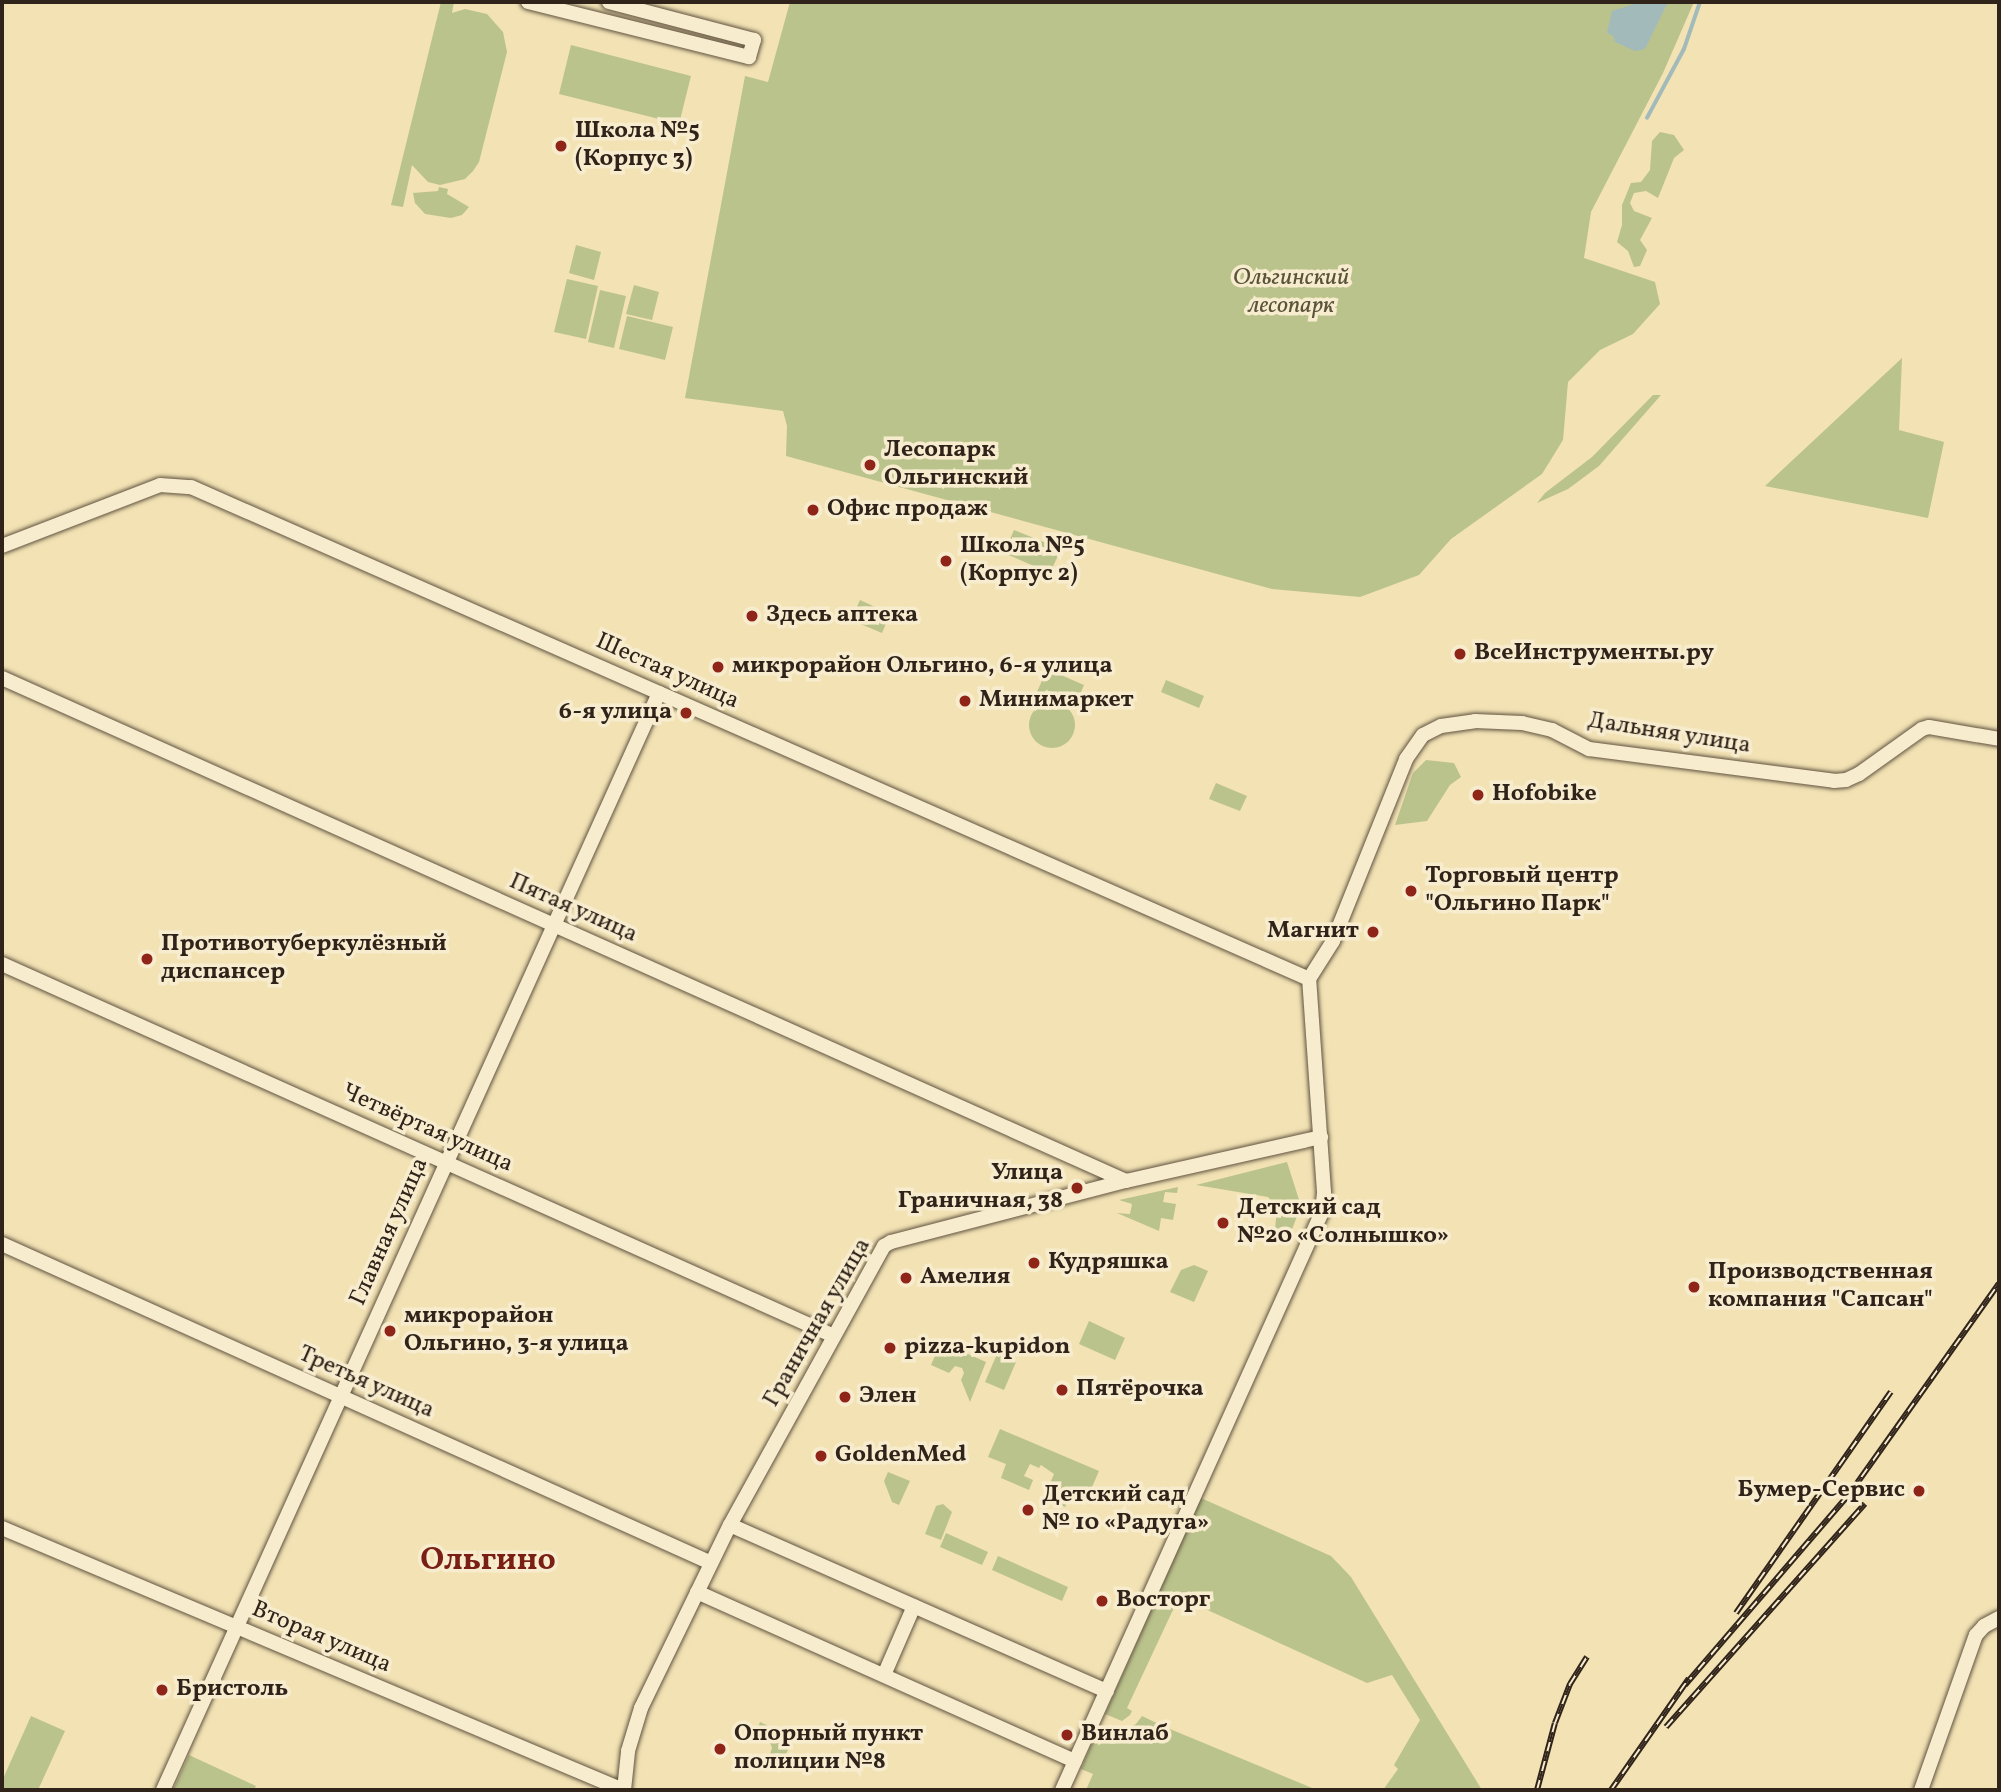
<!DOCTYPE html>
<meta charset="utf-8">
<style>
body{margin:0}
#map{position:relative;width:2001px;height:1792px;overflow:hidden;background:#f2e2b4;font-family:Vollkorn,serif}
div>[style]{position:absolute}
.green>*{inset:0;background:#bbc38c}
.round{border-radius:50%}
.water>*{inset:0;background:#a2bab9}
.stream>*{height:3.5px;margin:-1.75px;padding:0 1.75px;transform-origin:1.75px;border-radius:1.75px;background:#a2bab9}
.roads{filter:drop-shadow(0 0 2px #605340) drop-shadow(0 0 2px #605340)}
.minor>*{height:14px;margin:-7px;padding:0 7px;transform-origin:7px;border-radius:7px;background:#f7ecce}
.rail>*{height:6px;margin-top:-3px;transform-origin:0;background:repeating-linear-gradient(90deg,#f7ecce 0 10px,#2f231a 0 20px);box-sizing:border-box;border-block:2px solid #2f231a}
.dots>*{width:19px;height:19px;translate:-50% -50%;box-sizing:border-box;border:4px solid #f7ecce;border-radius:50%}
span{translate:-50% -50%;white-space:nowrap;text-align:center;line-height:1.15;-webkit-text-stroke:7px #f7ecce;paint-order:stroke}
.poi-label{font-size:24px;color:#2f231a;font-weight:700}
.left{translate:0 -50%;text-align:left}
.right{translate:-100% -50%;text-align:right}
.park-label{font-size:24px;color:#59533c;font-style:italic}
.street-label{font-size:24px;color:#2f231a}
.district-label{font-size:32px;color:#7a1f14;font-weight:700}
.frame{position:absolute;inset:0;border:4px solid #2f231a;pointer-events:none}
</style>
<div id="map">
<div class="green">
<i style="clip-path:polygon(441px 2px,454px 2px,452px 13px,465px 9px,487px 14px,503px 32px,507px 52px,479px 162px,473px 171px,465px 179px,440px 185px,428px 182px,412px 165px,403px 207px,391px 205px)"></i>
<i style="clip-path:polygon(790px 2px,1694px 2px,1663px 73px,1591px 212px,1584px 258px,1655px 282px,1660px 304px,1633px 334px,1600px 350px,1568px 382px,1563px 440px,1542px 474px,1451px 539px,1419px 575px,1360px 597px,1272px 589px,786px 456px,787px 426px,783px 411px,685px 398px,745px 76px,768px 82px)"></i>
<i style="clip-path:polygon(571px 45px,691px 76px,679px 124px,559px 94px)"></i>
<i style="clip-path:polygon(1660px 132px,1674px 135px,1684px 150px,1674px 158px,1658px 198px,1646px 191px,1634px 193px,1630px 203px,1634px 211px,1652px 218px,1640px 240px,1647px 250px,1640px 266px,1634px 267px,1628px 251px,1617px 242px,1622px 225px,1622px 205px,1631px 183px,1641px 182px,1650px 170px,1652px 141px)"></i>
<i style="clip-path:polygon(439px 187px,448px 189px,447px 194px,469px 207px,462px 215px,451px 218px,425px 214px,415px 203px,413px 193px,438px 191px)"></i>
<i style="clip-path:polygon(576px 245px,601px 252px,594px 280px,569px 273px)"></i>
<i style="clip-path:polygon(567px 279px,598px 286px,586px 339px,554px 332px)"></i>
<i style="clip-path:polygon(634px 285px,659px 292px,652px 320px,626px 314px)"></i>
<i style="clip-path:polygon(600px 290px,626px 296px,614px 348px,588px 342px)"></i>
<i style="clip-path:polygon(627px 316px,673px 327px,665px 360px,619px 349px)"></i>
<i style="clip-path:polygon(1902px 358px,1899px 430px,1944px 442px,1928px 518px,1765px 486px)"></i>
<i style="clip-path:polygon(1653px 395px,1661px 395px,1599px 466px,1568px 489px,1537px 503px,1545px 493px,1592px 457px)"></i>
<i style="clip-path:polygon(1014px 530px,1061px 549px,1050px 573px,1004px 553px)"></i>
<i style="clip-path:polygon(860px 600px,890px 614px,882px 633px,851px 620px)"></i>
<i style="clip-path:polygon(1047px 669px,1084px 685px,1074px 708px,1037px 692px)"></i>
<i style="clip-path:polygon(1166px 680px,1204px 696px,1199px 708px,1161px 692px)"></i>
<i class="round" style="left:1029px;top:702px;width:46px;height:46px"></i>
<i style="clip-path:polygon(1426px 760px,1454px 763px,1461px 777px,1450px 785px,1427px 821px,1395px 825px,1413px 773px)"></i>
<i style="clip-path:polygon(1216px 783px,1247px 796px,1240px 811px,1209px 799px)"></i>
<i style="clip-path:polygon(1287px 1162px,1301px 1206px,1291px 1232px,1275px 1230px,1277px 1208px,1268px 1197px,1196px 1185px)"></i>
<i style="clip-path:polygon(1178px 1187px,1177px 1193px,1165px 1192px,1163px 1202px,1176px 1204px,1173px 1220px,1161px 1218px,1159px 1231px,1117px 1213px,1130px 1214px,1132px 1204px,1119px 1200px)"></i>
<i style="clip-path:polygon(1194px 1265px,1208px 1271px,1194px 1302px,1170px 1292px,1181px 1270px)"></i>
<i style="clip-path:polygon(1089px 1321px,1125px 1338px,1115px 1360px,1079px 1344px)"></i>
<i style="clip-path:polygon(941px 1342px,986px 1362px,970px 1402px,961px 1380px,964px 1373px,962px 1368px,955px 1366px,949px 1373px,931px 1365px)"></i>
<i style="clip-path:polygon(997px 1354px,1016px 1362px,1004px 1390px,985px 1382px)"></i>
<i style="clip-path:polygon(1000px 1429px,1099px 1471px,1085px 1503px,1081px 1502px,1083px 1497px,1072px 1492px,1065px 1507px,1044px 1497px,1054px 1474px,1041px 1465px,1039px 1468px,1030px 1464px,1024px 1476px,1033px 1480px,1029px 1490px,1001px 1478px,1006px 1464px,988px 1457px)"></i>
<i style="clip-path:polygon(888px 1472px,910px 1481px,899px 1505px,892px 1502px,884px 1481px)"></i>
<i style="clip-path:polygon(1201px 1498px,1331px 1556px,1351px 1577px,1482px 1790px,1383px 1790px,1398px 1769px,1394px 1765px,1420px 1720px,1392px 1675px,1367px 1683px,1179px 1597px,1127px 1708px,1132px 1711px,1130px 1715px,1122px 1721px,1105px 1714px)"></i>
<i style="clip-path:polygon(943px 1504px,952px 1512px,941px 1540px,925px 1534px,936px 1506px)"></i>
<i style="clip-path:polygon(946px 1533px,988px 1552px,982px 1565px,940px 1547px)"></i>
<i style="clip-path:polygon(998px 1556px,1068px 1587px,1062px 1601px,992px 1570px)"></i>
<i style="clip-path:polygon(31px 1716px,65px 1731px,38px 1790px,4px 1790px,2px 1781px)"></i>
<i style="clip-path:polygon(1142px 1716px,1165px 1727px,1317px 1790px,1086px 1790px,1093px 1774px,1081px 1769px,1098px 1728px,1104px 1726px,1124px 1730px,1136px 1724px)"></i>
<i style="clip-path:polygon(760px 1722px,794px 1737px,779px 1769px,767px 1763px,772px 1748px,769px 1739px,758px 1728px)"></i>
<i style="clip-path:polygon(189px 1755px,256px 1786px,254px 1790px,173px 1790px)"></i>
</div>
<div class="water">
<i style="clip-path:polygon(1640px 2px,1668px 2px,1645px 49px,1635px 51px,1615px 42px,1613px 36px,1607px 33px,1612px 11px)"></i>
</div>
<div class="stream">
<i style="left:1647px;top:118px;width:78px;rotate:-61.8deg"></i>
<i style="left:1684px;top:49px;width:50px;rotate:-71.2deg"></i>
</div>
<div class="roads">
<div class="minor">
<i style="left:528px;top:2px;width:228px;rotate:14deg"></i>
<i style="left:749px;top:57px;width:18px;rotate:-74deg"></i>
<i style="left:754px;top:40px;width:150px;rotate:-165.3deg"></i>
<i style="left:2px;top:546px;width:169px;rotate:-21.1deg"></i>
<i style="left:160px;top:485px;width:31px;rotate:4deg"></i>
<i style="left:191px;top:487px;width:1221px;rotate:23.75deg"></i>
<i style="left:2px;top:678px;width:1231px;rotate:24.11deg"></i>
<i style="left:2px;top:964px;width:911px;rotate:24.09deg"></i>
<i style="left:1309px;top:979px;width:45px;rotate:-57.7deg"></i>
<i style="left:1333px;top:941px;width:196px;rotate:-68.1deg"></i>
<i style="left:1406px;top:759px;width:29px;rotate:-55deg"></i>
<i style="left:1423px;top:735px;width:20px;rotate:-27deg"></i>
<i style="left:1441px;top:726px;width:34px;rotate:-8deg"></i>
<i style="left:1475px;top:721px;width:47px;rotate:2.4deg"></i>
<i style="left:1522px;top:723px;width:31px;rotate:13deg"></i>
<i style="left:1552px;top:730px;width:42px;rotate:27.2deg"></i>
<i style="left:1589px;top:749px;width:247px;rotate:7.4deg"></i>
<i style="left:1834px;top:781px;width:12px;rotate:-5deg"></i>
<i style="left:1846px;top:780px;width:14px;rotate:-25deg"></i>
<i style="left:1859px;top:774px;width:77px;rotate:-35.5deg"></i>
<i style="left:1922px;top:729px;width:7px;rotate:-16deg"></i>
<i style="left:1929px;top:727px;width:71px;rotate:9.7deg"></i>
<i style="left:2px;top:1244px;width:777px;rotate:24.22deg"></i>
<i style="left:730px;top:1525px;width:412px;rotate:23.8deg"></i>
<i style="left:2px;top:1528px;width:674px;rotate:22.87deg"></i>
<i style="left:697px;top:1592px;width:414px;rotate:24.1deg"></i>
<i style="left:884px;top:1675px;width:75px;rotate:-66.5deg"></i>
<i style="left:163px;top:1790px;width:1204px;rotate:-65.67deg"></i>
<i style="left:624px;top:1790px;width:39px;rotate:-84deg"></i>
<i style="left:628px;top:1751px;width:45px;rotate:-73.2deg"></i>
<i style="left:641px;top:1708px;width:203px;rotate:-64.1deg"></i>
<i style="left:730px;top:1525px;width:319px;rotate:-61.1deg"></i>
<i style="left:884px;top:1246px;width:8px;rotate:-30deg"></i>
<i style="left:891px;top:1242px;width:243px;rotate:-14.6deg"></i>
<i style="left:1126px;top:1181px;width:200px;rotate:-12.7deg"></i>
<i style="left:1062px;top:1790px;width:634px;rotate:-65.78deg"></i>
<i style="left:1322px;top:1212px;width:20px;rotate:-84deg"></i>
<i style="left:1324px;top:1192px;width:214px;rotate:-94deg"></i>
<i style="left:1921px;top:1790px;width:164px;rotate:-70.5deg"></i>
<i style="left:1976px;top:1635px;width:12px;rotate:-48deg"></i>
<i style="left:1984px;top:1626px;width:17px;rotate:-28deg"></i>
</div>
</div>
<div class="rail">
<i style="left:1736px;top:1613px;width:270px;rotate:-55deg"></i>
<i style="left:1685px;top:1685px;width:253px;rotate:-49.3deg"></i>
<i style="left:1850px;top:1493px;width:257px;rotate:-54.6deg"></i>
<i style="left:1666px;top:1727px;width:299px;rotate:-48.3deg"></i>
<i style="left:1537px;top:1790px;width:69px;rotate:-75deg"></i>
<i style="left:1555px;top:1723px;width:42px;rotate:-69deg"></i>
<i style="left:1570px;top:1684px;width:32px;rotate:-58deg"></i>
<i style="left:1611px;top:1790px;width:136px;rotate:-55.1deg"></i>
</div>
<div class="dots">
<i style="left:561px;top:146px;background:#8f2418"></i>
<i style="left:870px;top:465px;background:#8f2418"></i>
<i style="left:813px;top:510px;background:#8f2418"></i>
<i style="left:946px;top:561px;background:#8f2418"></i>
<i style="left:752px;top:616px;background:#8f2418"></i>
<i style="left:1460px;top:654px;background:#8f2418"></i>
<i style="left:718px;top:667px;background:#8f2418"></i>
<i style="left:965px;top:701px;background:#8f2418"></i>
<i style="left:686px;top:713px;background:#8f2418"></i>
<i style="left:1478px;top:795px;background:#8f2418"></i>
<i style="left:1411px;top:891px;background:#8f2418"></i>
<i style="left:1373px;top:932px;background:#8f2418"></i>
<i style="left:147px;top:959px;background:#8f2418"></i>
<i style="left:1077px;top:1188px;background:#8f2418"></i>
<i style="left:1223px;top:1223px;background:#8f2418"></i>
<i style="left:1034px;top:1263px;background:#8f2418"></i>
<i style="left:906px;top:1278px;background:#8f2418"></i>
<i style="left:1694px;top:1287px;background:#8f2418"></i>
<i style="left:390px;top:1331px;background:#8f2418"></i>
<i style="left:890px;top:1348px;background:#8f2418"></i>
<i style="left:1062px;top:1390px;background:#8f2418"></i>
<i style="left:845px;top:1397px;background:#8f2418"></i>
<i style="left:821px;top:1456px;background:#8f2418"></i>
<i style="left:1919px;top:1491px;background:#8f2418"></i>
<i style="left:1028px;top:1510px;background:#8f2418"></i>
<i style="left:1102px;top:1601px;background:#8f2418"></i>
<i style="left:162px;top:1690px;background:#8f2418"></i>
<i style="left:1067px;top:1735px;background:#8f2418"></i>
<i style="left:720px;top:1749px;background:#8f2418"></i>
</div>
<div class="poi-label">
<span class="left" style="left:575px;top:146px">Школа №5<br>(Корпус 3)</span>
<span class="left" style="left:884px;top:465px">Лесопарк<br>Ольгинский</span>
<span class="left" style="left:827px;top:510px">Офис продаж</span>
<span class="left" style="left:960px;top:561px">Школа №5<br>(Корпус 2)</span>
<span class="left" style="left:766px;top:616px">Здесь аптека</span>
<span class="left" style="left:1474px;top:654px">ВсеИнструменты.ру</span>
<span class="left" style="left:732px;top:667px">микрорайон Ольгино, 6-я улица</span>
<span class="left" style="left:979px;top:701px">Минимаркет</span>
<span class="right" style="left:672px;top:713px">6-я улица</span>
<span class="left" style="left:1492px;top:795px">Hofobike</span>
<span class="left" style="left:1425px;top:891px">Торговый центр<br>"Ольгино Парк"</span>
<span class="right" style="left:1359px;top:932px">Магнит</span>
<span class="left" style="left:161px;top:959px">Противотуберкулёзный<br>диспансер</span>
<span class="right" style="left:1063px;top:1188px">Улица<br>Граничная, 38</span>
<span class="left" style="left:1237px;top:1223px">Детский сад<br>№20 «Солнышко»</span>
<span class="left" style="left:1048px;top:1263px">Кудряшка</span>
<span class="left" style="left:1708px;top:1287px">Производственная<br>компания "Сапсан"</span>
<span class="left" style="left:920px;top:1278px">Амелия</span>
<span class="left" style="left:404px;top:1331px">микрорайон<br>Ольгино, 3-я улица</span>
<span class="left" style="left:904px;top:1348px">pizza-kupidon</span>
<span class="left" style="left:1076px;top:1390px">Пятёрочка</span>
<span class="left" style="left:859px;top:1397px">Элен</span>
<span class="left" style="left:835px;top:1456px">GoldenMed</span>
<span class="right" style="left:1905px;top:1491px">Бумер-Сервис</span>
<span class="left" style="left:1042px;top:1510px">Детский сад<br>№ 10 «Радуга»</span>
<span class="left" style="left:1116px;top:1601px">Восторг</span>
<span class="left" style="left:176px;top:1690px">Бристоль</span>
<span class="left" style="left:734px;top:1749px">Опорный пункт<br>полиции №8</span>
<span class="left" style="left:1081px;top:1735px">Винлаб</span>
</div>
<div class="park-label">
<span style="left:1291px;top:293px">Ольгинский<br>лесопарк</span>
</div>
<div class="street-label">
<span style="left:667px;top:672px;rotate:24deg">Шестая улица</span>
<span style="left:1669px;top:734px;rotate:9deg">Дальняя улица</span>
<span style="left:573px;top:909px;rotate:24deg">Пятая улица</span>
<span style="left:427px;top:1129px;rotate:24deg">Четвёртая улица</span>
<span style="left:390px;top:1232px;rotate:-66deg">Главная улица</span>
<span style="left:818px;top:1323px;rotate:-60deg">Граничная улица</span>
<span style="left:366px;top:1383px;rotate:24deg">Третья улица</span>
<span style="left:321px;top:1638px;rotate:23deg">Вторая улица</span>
</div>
<div class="district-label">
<span style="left:488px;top:1561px">Ольгино</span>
</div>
<div class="frame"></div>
</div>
